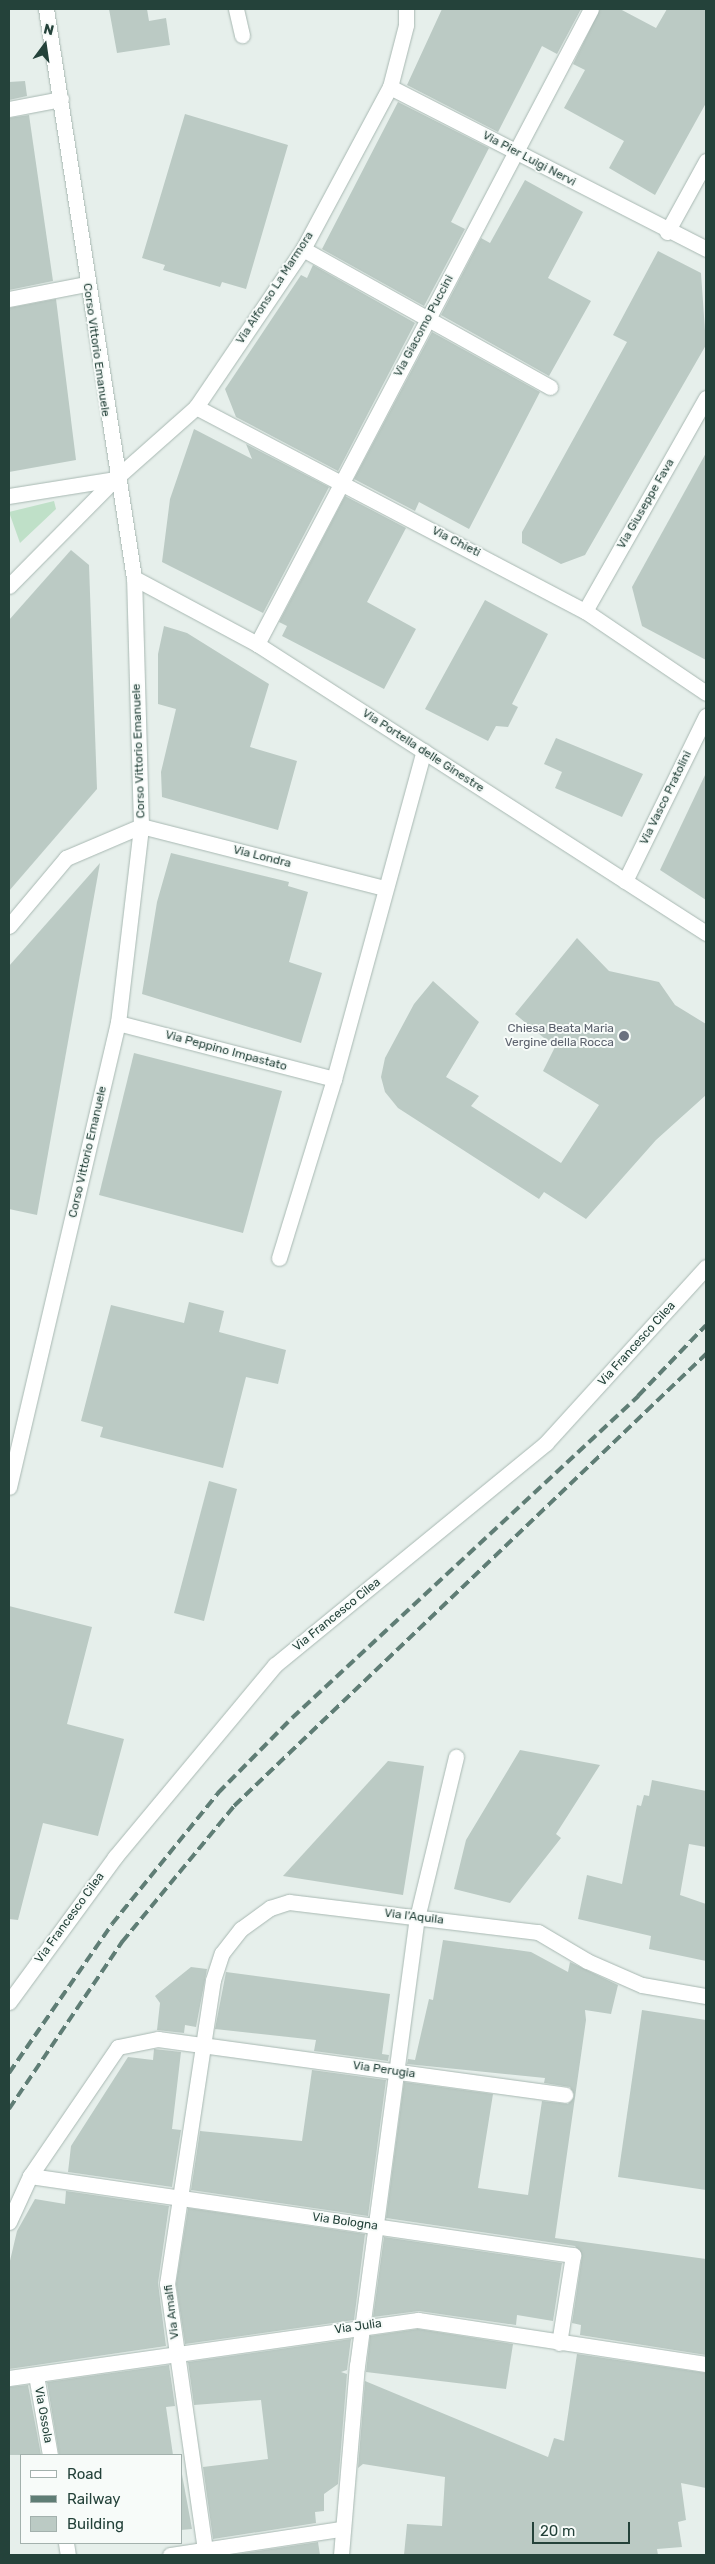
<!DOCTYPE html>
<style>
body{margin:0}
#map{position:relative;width:715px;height:2564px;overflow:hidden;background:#e6efeb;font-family:Rubik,sans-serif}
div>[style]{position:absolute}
.green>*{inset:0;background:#bfe0c8}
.building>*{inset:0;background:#bbcac4}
.roads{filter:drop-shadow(0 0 1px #a8b8b2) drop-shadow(0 0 1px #a8b8b2)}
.minor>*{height:15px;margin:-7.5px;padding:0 7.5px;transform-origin:7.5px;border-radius:7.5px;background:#fff}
.secondary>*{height:15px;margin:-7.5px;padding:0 7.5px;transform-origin:7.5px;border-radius:7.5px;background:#fff}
.rail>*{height:4px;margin-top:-2px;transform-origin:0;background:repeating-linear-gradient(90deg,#5f7d75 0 10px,transparent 0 15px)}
.dots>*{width:14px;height:14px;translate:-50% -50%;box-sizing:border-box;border:2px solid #f7fbf9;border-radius:50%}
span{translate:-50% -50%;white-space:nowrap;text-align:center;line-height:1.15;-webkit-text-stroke:4px #f7fbf9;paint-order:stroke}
.street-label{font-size:12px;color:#24423a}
.worship-label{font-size:12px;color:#5b616d}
.right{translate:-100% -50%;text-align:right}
.frame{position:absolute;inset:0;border:10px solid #24423a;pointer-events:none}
.legend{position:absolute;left:20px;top:2454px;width:162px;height:90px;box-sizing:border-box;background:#f7fbf9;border:1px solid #a3b1ad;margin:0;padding:6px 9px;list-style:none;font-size:15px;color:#24423a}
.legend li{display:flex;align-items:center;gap:10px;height:25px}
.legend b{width:25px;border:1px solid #a3b1ad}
.north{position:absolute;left:20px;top:20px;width:50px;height:50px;-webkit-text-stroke:4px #f7fbf9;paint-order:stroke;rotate:14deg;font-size:14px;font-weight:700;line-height:20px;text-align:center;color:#24423a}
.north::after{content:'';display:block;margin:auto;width:18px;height:22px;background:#24423a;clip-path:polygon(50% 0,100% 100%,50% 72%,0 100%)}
.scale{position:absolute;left:532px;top:2522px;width:98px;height:22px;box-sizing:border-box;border:2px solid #24423a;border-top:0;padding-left:6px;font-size:15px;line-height:18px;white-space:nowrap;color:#24423a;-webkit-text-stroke:4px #f7fbf9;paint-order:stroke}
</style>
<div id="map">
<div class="green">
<i style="clip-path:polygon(54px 501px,56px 509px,20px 543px,9px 512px)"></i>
</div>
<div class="building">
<i style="clip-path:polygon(109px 9px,147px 9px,149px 21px,166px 18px,170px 45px,117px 53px)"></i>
<i style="clip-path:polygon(442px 9px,581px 9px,557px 54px,542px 46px,498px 132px,407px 85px)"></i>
<i style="clip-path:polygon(600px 9px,620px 9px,656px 28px,667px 9px,706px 9px,706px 103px,655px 195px,609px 168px,624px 141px,564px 108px,585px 70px,573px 64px)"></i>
<i style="clip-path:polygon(25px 81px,27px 96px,9px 100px,9px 82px)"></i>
<i style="clip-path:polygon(398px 102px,489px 148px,451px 222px,465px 229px,424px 306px,322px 249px)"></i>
<i style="clip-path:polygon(185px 114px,288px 145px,246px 289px,222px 282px,220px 287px,163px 270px,165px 265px,142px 258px)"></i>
<i style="clip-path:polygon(29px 115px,53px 281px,9px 290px,9px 118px)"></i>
<i style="clip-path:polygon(525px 180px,583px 212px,548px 278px,591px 301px,549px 376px,441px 315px,481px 238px,490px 243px)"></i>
<i style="clip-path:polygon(658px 251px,701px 273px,706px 345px,585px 555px,561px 564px,522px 543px,522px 532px,627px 342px,613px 335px)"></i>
<i style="clip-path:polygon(313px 265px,415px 323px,338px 471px,236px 417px,225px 389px,301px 275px,307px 278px)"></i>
<i style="clip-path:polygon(56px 299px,76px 460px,9px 472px,9px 308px)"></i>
<i style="clip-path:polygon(432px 332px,540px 392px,469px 529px,419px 502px,415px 511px,354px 479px)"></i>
<i style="clip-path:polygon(194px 429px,252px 459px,246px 444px,329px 487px,263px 613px,162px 562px,170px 499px)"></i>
<i style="clip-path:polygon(706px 453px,706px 660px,642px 626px,632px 587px)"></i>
<i style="clip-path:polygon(345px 496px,406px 528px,367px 602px,416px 629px,384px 689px,282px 636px,287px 626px,279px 622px)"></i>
<i style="clip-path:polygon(71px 550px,89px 565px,97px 789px,9px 891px,9px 620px)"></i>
<i style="clip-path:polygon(485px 600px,548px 634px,512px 704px,518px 707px,508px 727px,496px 726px,488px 741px,425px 709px)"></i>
<i style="clip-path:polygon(164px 626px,187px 633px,269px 684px,250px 747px,297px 761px,278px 830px,162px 797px,161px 772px,176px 709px,158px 704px,158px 654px)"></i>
<i style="clip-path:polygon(556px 738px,643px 774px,622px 817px,555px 788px,562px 772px,544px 764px)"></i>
<i style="clip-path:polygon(706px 773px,706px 900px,660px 870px)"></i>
<i style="clip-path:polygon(171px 853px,289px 882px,288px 886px,308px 892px,289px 962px,322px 973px,301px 1043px,142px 994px,157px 902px)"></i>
<i style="clip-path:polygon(100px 863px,37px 1215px,9px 1209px,9px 966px)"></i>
<i style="clip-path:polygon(577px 938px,609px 971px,659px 982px,675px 1005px,706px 1024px,706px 1095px,656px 1140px,586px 1219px,544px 1192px,539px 1199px,398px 1108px,385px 1092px,381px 1077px,385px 1058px,414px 1004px,433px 981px,479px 1022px,446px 1077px,479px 1096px,471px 1106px,561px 1163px,599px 1105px,543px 1071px,555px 1047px,515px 1014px)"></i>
<i style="clip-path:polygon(134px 1053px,282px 1091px,243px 1233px,99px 1195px)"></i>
<i style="clip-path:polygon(189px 1302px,224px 1311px,219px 1332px,286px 1350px,278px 1384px,246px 1377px,223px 1468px,100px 1437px,103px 1427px,81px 1421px,111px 1305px,184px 1323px)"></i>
<i style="clip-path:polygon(209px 1481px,237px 1489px,204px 1621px,174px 1613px)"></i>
<i style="clip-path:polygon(9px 1606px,92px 1627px,67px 1724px,124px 1739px,98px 1836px,43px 1823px,18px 1920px,9px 1919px)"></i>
<i style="clip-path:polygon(520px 1750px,600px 1765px,556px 1834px,561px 1838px,510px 1903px,454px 1889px,466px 1840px)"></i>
<i style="clip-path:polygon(388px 1761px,424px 1766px,403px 1895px,283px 1876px)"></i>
<i style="clip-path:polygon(652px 1780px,706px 1791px,706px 1847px,689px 1844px,680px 1895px,706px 1904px,706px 1961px,649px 1949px,651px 1936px,578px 1919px,587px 1875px,622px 1884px,637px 1805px,641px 1806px,644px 1795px,649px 1796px)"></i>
<i style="clip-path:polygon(443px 1940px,531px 1952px,568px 1972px,570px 1962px,618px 1985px,611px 2014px,585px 2010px,586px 2020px,555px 2238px,706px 2259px,706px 2355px,580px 2335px,581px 2325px,572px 2323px,582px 2256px,575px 2246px,386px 2218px,404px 2082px,493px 2094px,478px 2188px,528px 2195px,542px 2101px,568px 2104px,574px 2097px,570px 2087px,544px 2083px,545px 2078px,407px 2064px,408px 2059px,415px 2060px,429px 1999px,433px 2000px)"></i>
<i style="clip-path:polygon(191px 1967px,207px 1969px,196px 2027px,185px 2025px,184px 2033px,157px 2030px,160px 2003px,155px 1996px)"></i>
<i style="clip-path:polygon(226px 1972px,390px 1994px,382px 2054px,389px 2055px,388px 2061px,314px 2051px,316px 2040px,215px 2029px)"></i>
<i style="clip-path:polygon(642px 2010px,706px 2020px,706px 2190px,618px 2177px)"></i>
<i style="clip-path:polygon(154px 2049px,181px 2052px,172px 2129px,181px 2130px,172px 2187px,68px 2172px,71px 2146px,128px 2057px,153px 2060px)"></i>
<i style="clip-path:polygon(312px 2070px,386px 2080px,368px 2216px,191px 2190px,200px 2131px,302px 2141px)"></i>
<i style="clip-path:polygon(66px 2191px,169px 2206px,158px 2283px,166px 2346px,9px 2369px,9px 2265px,17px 2231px,35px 2199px,65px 2204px)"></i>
<i style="clip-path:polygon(188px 2208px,365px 2234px,354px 2320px,185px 2344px,176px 2284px)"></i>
<i style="clip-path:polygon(384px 2237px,562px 2263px,553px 2321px,517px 2315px,516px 2325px,419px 2311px,373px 2317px)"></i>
<i style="clip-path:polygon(418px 2329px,513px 2344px,506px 2389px,366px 2372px,370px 2336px)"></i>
<i style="clip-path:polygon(351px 2339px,347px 2370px,341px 2372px,347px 2374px,338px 2484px,324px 2494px,324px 2511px,315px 2512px,316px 2523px,213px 2539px,203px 2467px,268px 2459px,261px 2400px,194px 2405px,188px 2362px)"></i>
<i style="clip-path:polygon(577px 2354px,706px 2373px,706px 2488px,681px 2483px,686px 2520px,678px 2522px,682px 2547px,657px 2549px,658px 2555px,404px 2555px,407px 2524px,442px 2526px,445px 2477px,363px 2464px,358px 2468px,365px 2381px,548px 2457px,554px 2438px,564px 2441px)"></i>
<i style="clip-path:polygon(169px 2365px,175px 2406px,166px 2407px,173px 2455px,59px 2455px,47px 2382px)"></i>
<i style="clip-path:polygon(28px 2385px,41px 2455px,9px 2455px,9px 2387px)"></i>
<i style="clip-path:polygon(181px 2469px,192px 2529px,181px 2530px)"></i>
<i style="clip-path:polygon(318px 2542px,320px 2555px,230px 2555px)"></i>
</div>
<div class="roads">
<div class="minor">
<i style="left:236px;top:9px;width:27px;rotate:77deg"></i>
<i style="left:390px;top:87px;width:355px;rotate:27.1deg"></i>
<i style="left:9px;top:109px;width:53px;rotate:-10.9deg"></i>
<i style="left:667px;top:232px;width:81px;rotate:-61.2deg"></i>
<i style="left:303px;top:249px;width:283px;rotate:29.2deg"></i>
<i style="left:9px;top:299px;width:78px;rotate:-11deg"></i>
<i style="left:196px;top:407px;width:439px;rotate:27.7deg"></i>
<i style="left:585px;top:611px;width:146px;rotate:34.1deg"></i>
<i style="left:9px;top:496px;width:107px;rotate:-9.1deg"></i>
<i style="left:134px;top:578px;width:140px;rotate:28.2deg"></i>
<i style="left:257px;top:644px;width:534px;rotate:32.77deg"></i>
<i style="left:9px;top:586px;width:151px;rotate:-45.3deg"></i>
<i style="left:115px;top:479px;width:108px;rotate:-41.6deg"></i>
<i style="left:196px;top:407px;width:191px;rotate:-55.9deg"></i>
<i style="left:303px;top:249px;width:184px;rotate:-61.8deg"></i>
<i style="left:390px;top:87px;width:64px;rotate:-75.5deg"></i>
<i style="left:406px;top:25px;width:16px;rotate:-90deg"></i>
<i style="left:585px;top:611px;width:245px;rotate:-60.4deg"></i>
<i style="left:257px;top:644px;width:717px;rotate:-62.26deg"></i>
<i style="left:625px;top:881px;width:184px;rotate:-63.9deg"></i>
<i style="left:9px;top:926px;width:89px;rotate:-50deg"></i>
<i style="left:66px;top:858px;width:82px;rotate:-23.1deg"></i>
<i style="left:141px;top:826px;width:251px;rotate:14.3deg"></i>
<i style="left:118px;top:1023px;width:223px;rotate:14.5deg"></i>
<i style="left:279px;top:1258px;width:187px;rotate:-72.9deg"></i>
<i style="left:334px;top:1079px;width:340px;rotate:-74.7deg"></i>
<i style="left:9px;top:2002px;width:180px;rotate:-53.8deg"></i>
<i style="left:115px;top:1857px;width:250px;rotate:-50.2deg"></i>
<i style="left:275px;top:1665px;width:350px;rotate:-39.3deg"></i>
<i style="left:546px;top:1443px;width:238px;rotate:-47.7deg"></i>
<i style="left:30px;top:2176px;width:549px;rotate:8.28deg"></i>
<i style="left:573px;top:2255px;width:89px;rotate:99deg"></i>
<i style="left:9px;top:2222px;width:51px;rotate:-65.5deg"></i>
<i style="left:30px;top:2176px;width:156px;rotate:-55.7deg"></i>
<i style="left:118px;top:2047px;width:41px;rotate:-11.3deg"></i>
<i style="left:158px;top:2039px;width:411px;rotate:7.8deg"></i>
<i style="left:36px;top:2375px;width:81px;rotate:80.1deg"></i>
<i style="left:9px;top:2378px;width:413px;rotate:-8.1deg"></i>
<i style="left:418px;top:2320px;width:291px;rotate:8.7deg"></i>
<i style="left:66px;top:2543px;width:12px;rotate:81deg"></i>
<i style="left:205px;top:2550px;width:269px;rotate:-98.1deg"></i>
<i style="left:167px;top:2284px;width:307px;rotate:-81.4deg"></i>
<i style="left:213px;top:1980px;width:28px;rotate:-72deg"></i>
<i style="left:222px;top:1953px;width:31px;rotate:-52deg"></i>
<i style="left:241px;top:1929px;width:36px;rotate:-36deg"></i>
<i style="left:270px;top:1908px;width:20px;rotate:-18deg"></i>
<i style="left:289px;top:1902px;width:251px;rotate:6.9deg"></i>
<i style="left:538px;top:1932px;width:57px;rotate:30.6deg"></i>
<i style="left:587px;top:1961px;width:60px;rotate:23.6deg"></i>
<i style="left:642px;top:1985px;width:65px;rotate:9.8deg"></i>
<i style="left:170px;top:2555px;width:172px;rotate:-8.7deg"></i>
<i style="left:341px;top:2555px;width:190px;rotate:-85.2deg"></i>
<i style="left:357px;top:2366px;width:452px;rotate:-82.4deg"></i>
<i style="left:417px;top:1918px;width:166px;rotate:-76.4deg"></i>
</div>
<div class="secondary">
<i style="left:9px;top:1487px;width:477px;rotate:-76.8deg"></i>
<i style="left:118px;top:1023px;width:198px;rotate:-83.3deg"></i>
<i style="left:141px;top:826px;width:248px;rotate:-91.6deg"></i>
<i style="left:134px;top:578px;width:576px;rotate:-98.79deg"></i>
</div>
</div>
<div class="rail">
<i style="left:9px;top:2073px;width:181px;rotate:-55.3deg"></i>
<i style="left:112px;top:1924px;width:169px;rotate:-51deg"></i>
<i style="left:218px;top:1793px;width:105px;rotate:-45.4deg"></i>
<i style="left:292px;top:1718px;width:473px;rotate:-42.9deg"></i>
<i style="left:638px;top:1396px;width:98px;rotate:-46.2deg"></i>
<i style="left:9px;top:2109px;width:202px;rotate:-55.9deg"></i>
<i style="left:122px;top:1942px;width:176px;rotate:-50.5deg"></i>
<i style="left:234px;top:1806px;width:654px;rotate:-43.76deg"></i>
</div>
<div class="dots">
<i style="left:624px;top:1036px;background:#6b7280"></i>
</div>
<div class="street-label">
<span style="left:529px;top:159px;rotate:28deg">Via Pier Luigi Nervi</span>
<span style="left:275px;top:288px;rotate:-57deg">Via Alfonso La Marmora</span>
<span style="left:424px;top:326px;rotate:-62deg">Via Giacomo Puccini</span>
<span style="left:96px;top:350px;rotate:82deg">Corso Vittorio Emanuele</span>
<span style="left:646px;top:504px;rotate:-60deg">Via Giuseppe Fava</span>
<span style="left:456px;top:542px;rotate:27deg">Via Chieti</span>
<span style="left:139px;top:751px;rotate:-92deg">Corso Vittorio Emanuele</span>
<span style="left:423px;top:751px;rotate:33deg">Via Portella delle Ginestre</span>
<span style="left:666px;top:798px;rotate:-64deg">Via Vasco Pratolini</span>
<span style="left:262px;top:857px;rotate:14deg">Via Londra</span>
<span style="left:226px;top:1051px;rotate:15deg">Via Peppino Impastato</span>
<span style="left:88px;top:1152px;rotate:-77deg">Corso Vittorio Emanuele</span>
<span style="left:637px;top:1344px;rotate:-48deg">Via Francesco Cilea</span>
<span style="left:337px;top:1615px;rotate:-39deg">Via Francesco Cilea</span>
<span style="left:414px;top:1917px;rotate:7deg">Via l'Aquila</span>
<span style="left:70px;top:1918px;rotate:-54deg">Via Francesco Cilea</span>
<span style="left:384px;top:2070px;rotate:8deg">Via Perugia</span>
<span style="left:345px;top:2222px;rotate:8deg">Via Bologna</span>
<span style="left:172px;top:2312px;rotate:-97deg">Via Amalfi</span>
<span style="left:358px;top:2327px;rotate:-8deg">Via Julia</span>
<span style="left:43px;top:2415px;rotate:80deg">Via Ossola</span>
</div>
<div class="worship-label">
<span class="right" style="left:614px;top:1036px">Chiesa Beata Maria<br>Vergine della Rocca</span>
</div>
<div class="frame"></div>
<ul class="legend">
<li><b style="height:6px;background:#fff"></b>Road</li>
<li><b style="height:6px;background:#5f7d75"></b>Railway</li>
<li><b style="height:14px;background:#bbcac4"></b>Building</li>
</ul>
<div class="north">N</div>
<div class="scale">20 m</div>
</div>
